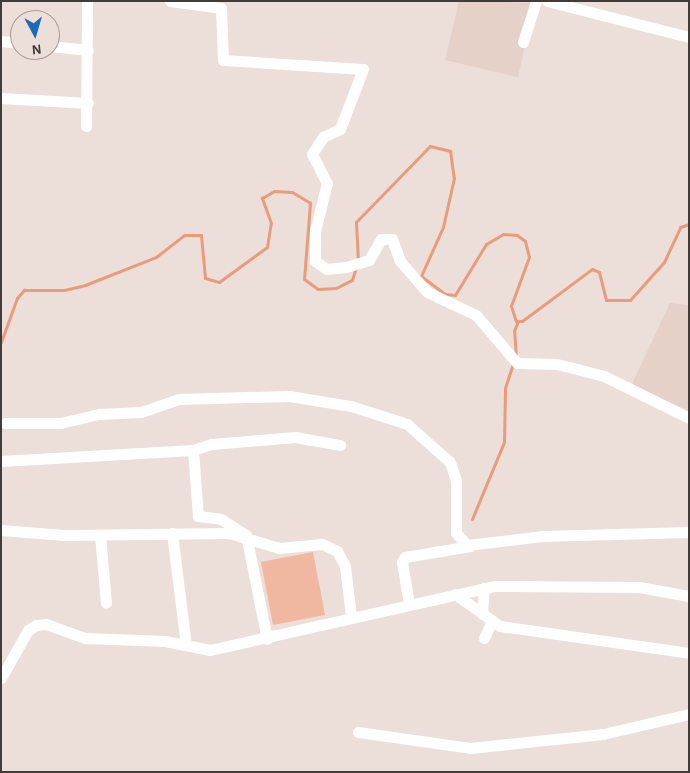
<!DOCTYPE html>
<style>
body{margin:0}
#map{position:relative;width:690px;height:773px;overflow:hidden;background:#ecded8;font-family:"Alegreya Sans",sans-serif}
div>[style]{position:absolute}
.built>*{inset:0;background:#e6d1c8}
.green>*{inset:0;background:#f0b8a1}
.stream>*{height:3px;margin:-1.5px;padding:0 1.5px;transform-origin:1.5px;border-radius:1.5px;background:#e99c7c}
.street>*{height:11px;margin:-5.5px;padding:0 5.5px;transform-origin:5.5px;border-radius:5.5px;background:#fff}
span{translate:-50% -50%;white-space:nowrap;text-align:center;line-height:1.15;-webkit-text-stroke:5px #ecded8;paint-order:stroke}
.frame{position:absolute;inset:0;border:2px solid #413b39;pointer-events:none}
.north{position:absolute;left:10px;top:10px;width:50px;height:50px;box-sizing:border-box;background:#ecded8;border:1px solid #a89d98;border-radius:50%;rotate:174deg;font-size:14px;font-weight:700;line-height:20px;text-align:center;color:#413b39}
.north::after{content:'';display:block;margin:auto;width:18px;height:22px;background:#1e69b8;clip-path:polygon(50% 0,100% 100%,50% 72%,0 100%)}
</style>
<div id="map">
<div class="built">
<i style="clip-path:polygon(459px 1px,534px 3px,518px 77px,445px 60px)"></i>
<i style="clip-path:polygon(670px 303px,689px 305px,689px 411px,631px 386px)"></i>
</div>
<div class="green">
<i style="clip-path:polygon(313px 552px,325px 615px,273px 625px,261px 562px)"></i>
</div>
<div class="stream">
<i style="left:358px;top:261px;width:39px;rotate:-93deg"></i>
<i style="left:356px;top:222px;width:106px;rotate:-45.8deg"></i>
<i style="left:430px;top:146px;width:21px;rotate:14deg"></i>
<i style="left:450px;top:151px;width:27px;rotate:82deg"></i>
<i style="left:454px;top:178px;width:50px;rotate:102.7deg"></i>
<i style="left:443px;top:227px;width:54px;rotate:114.2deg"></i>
<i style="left:421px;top:276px;width:30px;rotate:37deg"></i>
<i style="left:445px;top:294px;width:10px;rotate:6deg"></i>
<i style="left:455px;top:295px;width:60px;rotate:-58.7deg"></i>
<i style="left:486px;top:244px;width:20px;rotate:-30deg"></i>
<i style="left:503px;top:234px;width:14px;rotate:4deg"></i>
<i style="left:517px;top:235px;width:10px;rotate:37deg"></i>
<i style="left:525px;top:241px;width:16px;rotate:76deg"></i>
<i style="left:529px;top:257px;width:52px;rotate:110.2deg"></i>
<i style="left:511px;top:306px;width:16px;rotate:72deg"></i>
<i style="left:516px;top:321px;width:6px"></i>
<i style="left:522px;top:321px;width:87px;rotate:-36.6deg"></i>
<i style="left:592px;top:269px;width:8px;rotate:23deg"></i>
<i style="left:599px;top:272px;width:29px;rotate:76deg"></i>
<i style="left:606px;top:300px;width:24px"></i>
<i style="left:630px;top:300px;width:51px;rotate:-48.2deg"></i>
<i style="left:664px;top:262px;width:38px;rotate:-65deg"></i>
<i style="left:680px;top:227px;width:9px;rotate:-18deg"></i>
<i style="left:1px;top:342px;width:47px;rotate:-70deg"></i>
<i style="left:17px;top:298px;width:11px;rotate:-49deg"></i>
<i style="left:24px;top:290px;width:40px"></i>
<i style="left:64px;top:290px;width:22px;rotate:-13deg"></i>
<i style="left:85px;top:285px;width:76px;rotate:-21.5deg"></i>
<i style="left:156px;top:257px;width:36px;rotate:-38deg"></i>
<i style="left:184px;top:235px;width:17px"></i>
<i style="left:201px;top:235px;width:43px;rotate:84.7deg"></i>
<i style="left:205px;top:278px;width:15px;rotate:16deg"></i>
<i style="left:219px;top:282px;width:59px;rotate:-36.1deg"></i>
<i style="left:267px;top:247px;width:24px;rotate:-81deg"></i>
<i style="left:271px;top:223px;width:27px;rotate:-110deg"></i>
<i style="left:262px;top:198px;width:14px;rotate:-30deg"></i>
<i style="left:274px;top:191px;width:18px;rotate:3deg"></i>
<i style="left:292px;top:192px;width:21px;rotate:31deg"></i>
<i style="left:310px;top:203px;width:76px;rotate:94.5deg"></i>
<i style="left:304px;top:279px;width:17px;rotate:36deg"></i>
<i style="left:318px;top:289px;width:18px;rotate:-3deg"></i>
<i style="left:336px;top:288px;width:18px;rotate:-27deg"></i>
<i style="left:352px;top:280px;width:14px;rotate:-73deg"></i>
<i style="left:516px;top:357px;width:26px;rotate:-94deg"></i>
<i style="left:514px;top:331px;width:11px;rotate:-68deg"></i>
<i style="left:472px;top:519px;width:83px;rotate:-67.4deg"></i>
<i style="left:504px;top:442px;width:54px;rotate:-88.9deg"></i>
<i style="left:505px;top:388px;width:26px;rotate:-72deg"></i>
</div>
<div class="street">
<i style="left:170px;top:1px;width:51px;rotate:7.8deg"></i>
<i style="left:221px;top:8px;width:52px;rotate:87.8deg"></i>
<i style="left:223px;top:60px;width:140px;rotate:3.7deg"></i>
<i style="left:363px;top:69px;width:64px;rotate:111deg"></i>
<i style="left:340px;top:129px;width:19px;rotate:155deg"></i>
<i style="left:323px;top:137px;width:20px;rotate:123deg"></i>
<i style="left:312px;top:154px;width:33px;rotate:63deg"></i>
<i style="left:327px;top:183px;width:49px;rotate:104deg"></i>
<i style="left:315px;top:231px;width:30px;rotate:90deg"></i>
<i style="left:315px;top:261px;width:14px;rotate:34deg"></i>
<i style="left:327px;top:269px;width:19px;rotate:-6deg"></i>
<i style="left:346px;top:267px;width:24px;rotate:-17deg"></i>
<i style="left:369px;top:260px;width:24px;rotate:-60deg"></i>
<i style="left:381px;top:239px;width:11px"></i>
<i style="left:392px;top:239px;width:23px;rotate:70deg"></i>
<i style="left:400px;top:261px;width:41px;rotate:48.9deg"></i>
<i style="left:427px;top:292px;width:54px;rotate:25.1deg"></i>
<i style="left:476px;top:315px;width:63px;rotate:49.5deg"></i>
<i style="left:517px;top:363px;width:40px;rotate:1.4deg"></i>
<i style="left:557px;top:364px;width:49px;rotate:14.3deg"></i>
<i style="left:604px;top:376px;width:95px;rotate:26.3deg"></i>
<i style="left:547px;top:1px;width:146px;rotate:14.2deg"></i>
<i style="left:1px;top:41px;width:19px;rotate:6deg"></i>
<i style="left:523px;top:42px;width:43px;rotate:-72.4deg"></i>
<i style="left:50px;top:46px;width:38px;rotate:6deg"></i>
<i style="left:1px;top:98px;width:87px;rotate:3.3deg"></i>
<i style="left:86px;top:126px;width:125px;rotate:-89.5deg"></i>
<i style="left:5px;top:423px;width:55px"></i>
<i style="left:60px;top:423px;width:40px;rotate:-13deg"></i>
<i style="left:99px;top:414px;width:42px;rotate:-2.7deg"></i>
<i style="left:141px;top:412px;width:40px;rotate:-18.9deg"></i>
<i style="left:179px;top:399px;width:110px;rotate:-1.6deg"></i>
<i style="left:289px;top:396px;width:63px;rotate:9.2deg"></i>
<i style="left:351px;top:406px;width:59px;rotate:17.8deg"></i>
<i style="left:407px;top:424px;width:57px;rotate:41.5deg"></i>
<i style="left:450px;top:462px;width:19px;rotate:72deg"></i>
<i style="left:456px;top:480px;width:53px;rotate:90deg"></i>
<i style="left:456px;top:533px;width:16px;rotate:47deg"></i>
<i style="left:467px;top:545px;width:76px;rotate:-6.8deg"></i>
<i style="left:542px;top:536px;width:147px;rotate:-1.6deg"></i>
<i style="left:193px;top:450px;width:66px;rotate:85.7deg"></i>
<i style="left:198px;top:516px;width:23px;rotate:7deg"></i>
<i style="left:221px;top:519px;width:30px;rotate:33deg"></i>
<i style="left:246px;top:535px;width:106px;rotate:78.6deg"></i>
<i style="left:1px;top:461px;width:192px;rotate:-3.3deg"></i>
<i style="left:193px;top:450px;width:20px;rotate:-18deg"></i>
<i style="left:212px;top:444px;width:83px;rotate:-4.8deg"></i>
<i style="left:295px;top:437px;width:46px;rotate:10.1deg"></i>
<i style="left:1px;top:530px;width:63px;rotate:4.5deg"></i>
<i style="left:64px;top:535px;width:165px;rotate:-0.7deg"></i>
<i style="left:229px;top:533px;width:52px;rotate:16.7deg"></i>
<i style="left:279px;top:548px;width:43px;rotate:-5.3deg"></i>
<i style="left:322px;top:544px;width:17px;rotate:25deg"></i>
<i style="left:337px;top:551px;width:17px;rotate:62deg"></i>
<i style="left:345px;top:566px;width:50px;rotate:83.2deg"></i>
<i style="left:172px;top:533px;width:113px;rotate:82.9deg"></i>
<i style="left:100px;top:535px;width:68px;rotate:85deg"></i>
<i style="left:455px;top:594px;width:55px;rotate:35.4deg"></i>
<i style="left:500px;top:626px;width:191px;rotate:8.1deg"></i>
<i style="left:409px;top:604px;width:43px;rotate:-99.5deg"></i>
<i style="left:402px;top:562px;width:6px;rotate:-59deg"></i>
<i style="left:405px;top:557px;width:66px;rotate:-9.6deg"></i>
<i style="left:482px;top:614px;width:26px;rotate:-86deg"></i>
<i style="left:484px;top:638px;width:19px;rotate:-65deg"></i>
<i style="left:1px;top:678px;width:55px;rotate:-60.6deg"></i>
<i style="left:28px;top:630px;width:9px;rotate:-32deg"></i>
<i style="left:36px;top:625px;width:10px;rotate:-6deg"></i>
<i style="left:46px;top:624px;width:41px;rotate:19.7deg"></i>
<i style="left:85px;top:638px;width:80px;rotate:2.1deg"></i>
<i style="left:165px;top:641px;width:46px;rotate:11.3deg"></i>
<i style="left:210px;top:650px;width:292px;rotate:-12.7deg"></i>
<i style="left:495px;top:586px;width:144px;rotate:0.4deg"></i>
<i style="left:639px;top:587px;width:51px;rotate:10.2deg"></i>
<i style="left:358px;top:732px;width:113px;rotate:8.1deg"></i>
<i style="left:470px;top:748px;width:134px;rotate:-6deg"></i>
<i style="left:603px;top:734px;width:88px;rotate:-13.1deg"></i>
</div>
<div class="frame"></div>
<div class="north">N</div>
</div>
